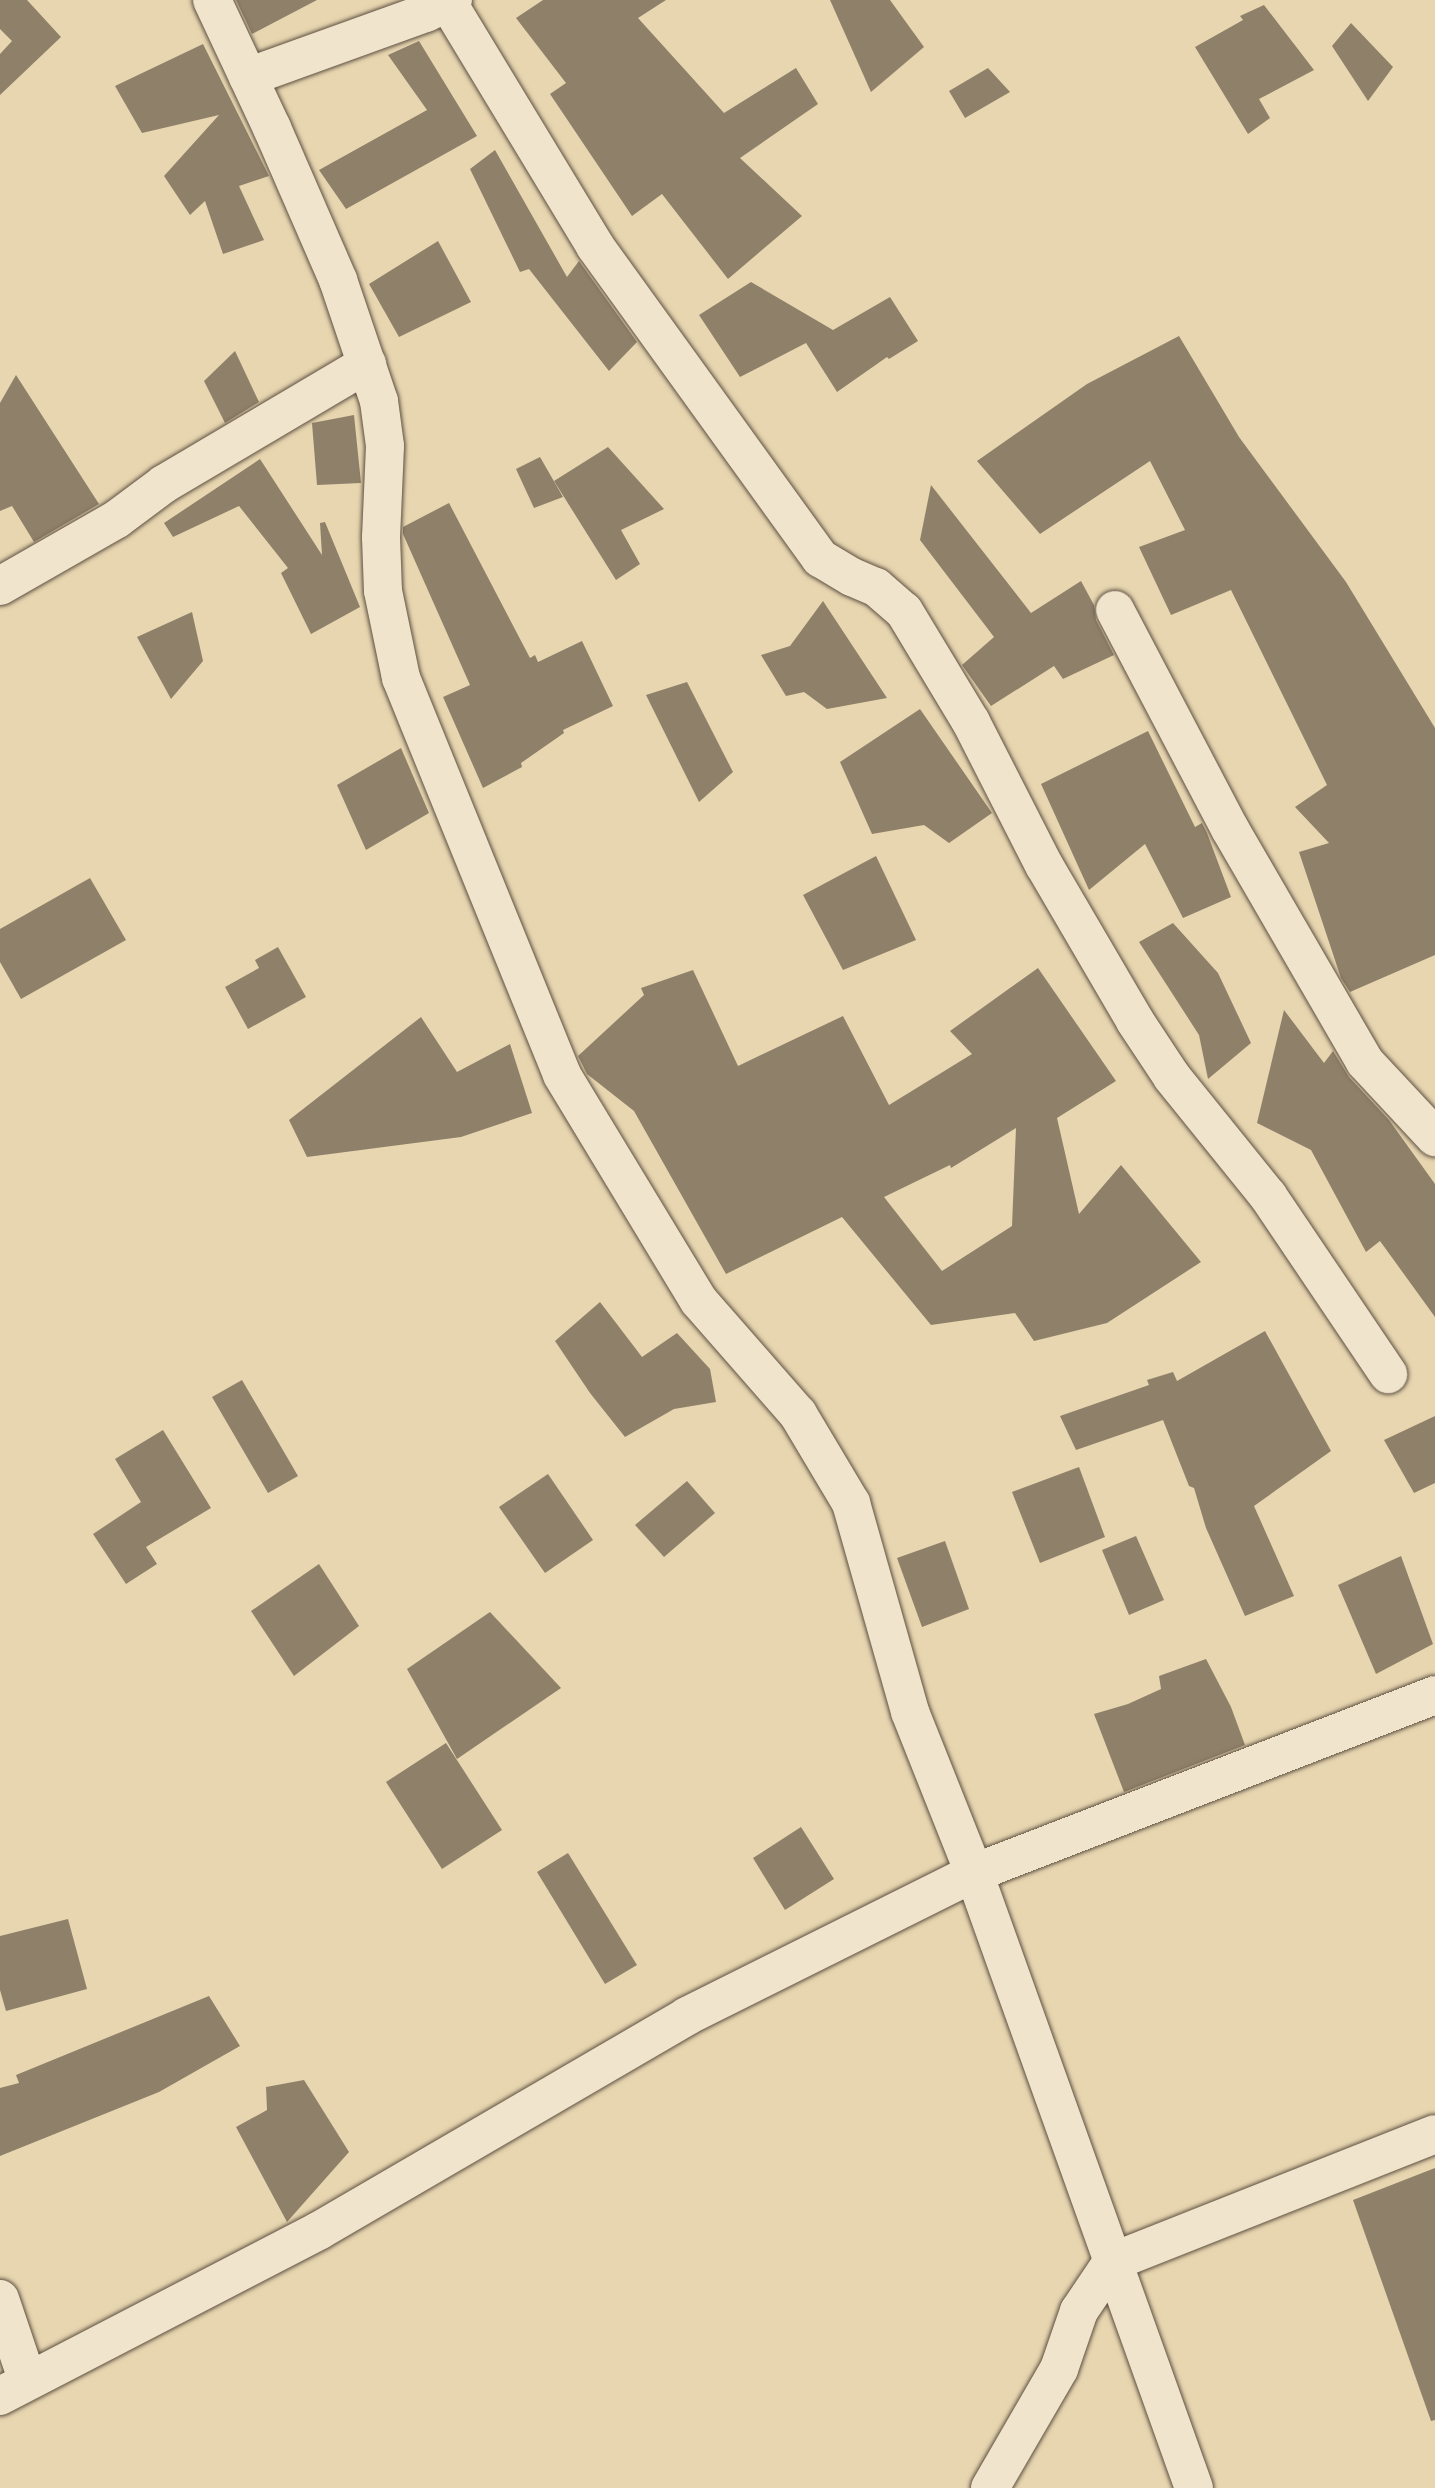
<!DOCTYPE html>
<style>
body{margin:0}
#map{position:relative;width:1435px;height:2488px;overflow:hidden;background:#e8d6b0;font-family:"EB Garamond",serif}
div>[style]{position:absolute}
.building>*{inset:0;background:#8f8069}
.roads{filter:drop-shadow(0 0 2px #5d5042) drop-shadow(0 0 2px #5d5042)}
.minor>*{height:38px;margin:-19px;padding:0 19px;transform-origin:19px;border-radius:19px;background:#f0e4cc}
span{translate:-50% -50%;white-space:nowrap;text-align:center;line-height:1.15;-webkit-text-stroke:5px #f0e4cc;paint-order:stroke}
</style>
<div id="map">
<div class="building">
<i style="clip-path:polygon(0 0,27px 0,61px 37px,0 95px,0 54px,12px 41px,0 29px)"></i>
<i style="clip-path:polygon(236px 0,317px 0,252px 34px)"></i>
<i style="clip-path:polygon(543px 0,666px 0,638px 18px,724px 113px,796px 68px,818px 104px,740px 158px,802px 216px,728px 279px,662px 194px,632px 216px,550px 94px,566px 83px,516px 18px)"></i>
<i style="clip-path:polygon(830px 0,890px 0,924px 47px,871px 92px)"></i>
<i style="clip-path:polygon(1264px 5px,1314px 70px,1259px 99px,1270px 118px,1248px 134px,1195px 47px,1243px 20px,1240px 16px)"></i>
<i style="clip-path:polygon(1351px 23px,1393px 67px,1368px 101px,1332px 46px)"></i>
<i style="clip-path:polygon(419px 41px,477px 136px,346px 209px,319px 170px,427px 110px,388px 55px)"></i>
<i style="clip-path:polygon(203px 44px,269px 176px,239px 186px,264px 240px,223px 254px,205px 201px,190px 215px,164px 176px,219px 115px,142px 133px,115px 86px)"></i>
<i style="clip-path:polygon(988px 68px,1010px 92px,965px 118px,949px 91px)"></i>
<i style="clip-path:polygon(495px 150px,567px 277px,579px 261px,637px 342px,609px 371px,529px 269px,520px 272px,470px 169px)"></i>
<i style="clip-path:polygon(438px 241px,471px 302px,399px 337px,369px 284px)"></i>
<i style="clip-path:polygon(751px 282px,833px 330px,890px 297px,918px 341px,889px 359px,887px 357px,837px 392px,806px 343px,740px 377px,699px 315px)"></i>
<i style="clip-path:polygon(1179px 336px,1239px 437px,1346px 582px,1435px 728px,1435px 955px,1350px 992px,1341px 978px,1299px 852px,1329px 843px,1295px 807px,1327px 785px,1231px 590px,1171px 615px,1139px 547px,1185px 530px,1150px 461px,1040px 534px,977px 461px,1087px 384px)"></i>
<i style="clip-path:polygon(235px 351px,259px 402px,225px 423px,204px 381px)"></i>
<i style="clip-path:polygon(16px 375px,99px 504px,34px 542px,12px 506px,0 511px,0 403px)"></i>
<i style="clip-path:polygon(354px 415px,361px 483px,317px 485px,312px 423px)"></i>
<i style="clip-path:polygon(608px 447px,664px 509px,621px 530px,640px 564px,616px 580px,554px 481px)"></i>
<i style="clip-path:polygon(540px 457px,563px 497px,534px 508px,516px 469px)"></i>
<i style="clip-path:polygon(260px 459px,322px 555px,320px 523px,325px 522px,360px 607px,311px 634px,281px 573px,288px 568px,239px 506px,173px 537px,164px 523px)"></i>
<i style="clip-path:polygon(931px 485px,1031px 613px,1081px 581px,1094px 605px,1096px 620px,1114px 655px,1063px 679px,1054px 666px,991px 706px,962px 665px,994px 637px,920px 540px)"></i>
<i style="clip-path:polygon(449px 503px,530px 658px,535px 655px,538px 662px,582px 641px,613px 706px,563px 730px,564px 733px,521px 763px,522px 767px,483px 788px,443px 697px,470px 685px,403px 534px,403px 527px)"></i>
<i style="clip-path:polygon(823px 601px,887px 698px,827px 709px,804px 692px,786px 696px,761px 655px,790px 646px)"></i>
<i style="clip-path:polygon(192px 612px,203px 661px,171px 699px,137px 637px)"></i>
<i style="clip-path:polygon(687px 682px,733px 772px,699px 802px,646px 695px)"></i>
<i style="clip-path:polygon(920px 709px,992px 813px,949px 843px,924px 825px,872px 834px,840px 762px)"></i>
<i style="clip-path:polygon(1148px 731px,1195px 827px,1202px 823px,1207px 833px,1231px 897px,1183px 918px,1145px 844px,1089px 890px,1041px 784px)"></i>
<i style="clip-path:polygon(401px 748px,429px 813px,366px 850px,337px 785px)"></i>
<i style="clip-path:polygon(876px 856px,916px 940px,843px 970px,803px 895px)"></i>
<i style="clip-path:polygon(90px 878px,126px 940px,21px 999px,0 962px,0 929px)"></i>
<i style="clip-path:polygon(1173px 923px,1218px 973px,1251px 1043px,1208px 1079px,1199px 1035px,1139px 942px)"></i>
<i style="clip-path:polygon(278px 947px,306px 997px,248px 1029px,225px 987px,259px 968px,255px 960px)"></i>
<i style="clip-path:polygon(evenodd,1038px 968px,1116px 1081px,1057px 1118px,1079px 1214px,1121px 1165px,1201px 1262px,1107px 1323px,1034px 1341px,1015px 1313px,931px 1325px,842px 1217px,726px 1274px,634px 1111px,587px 1074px,578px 1056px,644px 995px,641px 988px,693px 970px,738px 1066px,843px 1016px,889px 1105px,972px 1054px,950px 1031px,1038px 968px,1016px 1128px,1012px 1226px,942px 1271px,884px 1197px,950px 1165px,951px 1168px,1016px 1128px)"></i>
<i style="clip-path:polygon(1284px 1010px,1324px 1063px,1333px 1051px,1349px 1077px,1389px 1120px,1435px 1184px,1435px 1317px,1380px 1241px,1366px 1252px,1311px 1150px,1257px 1123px)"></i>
<i style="clip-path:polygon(421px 1017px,457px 1072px,510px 1044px,532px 1113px,461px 1137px,307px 1157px,289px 1120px)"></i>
<i style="clip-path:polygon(600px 1302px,642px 1357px,677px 1333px,710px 1369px,716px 1402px,674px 1409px,625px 1437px,590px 1393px,555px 1341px)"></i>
<i style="clip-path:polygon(1265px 1331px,1331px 1451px,1254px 1506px,1294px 1596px,1245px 1616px,1206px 1528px,1194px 1488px,1189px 1486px,1163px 1420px,1076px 1450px,1060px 1416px,1149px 1385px,1147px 1380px,1173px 1372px,1177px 1381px)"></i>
<i style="clip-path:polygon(242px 1380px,298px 1476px,268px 1493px,212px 1397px)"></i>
<i style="clip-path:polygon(1435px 1416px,1435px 1483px,1414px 1493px,1384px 1440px)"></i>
<i style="clip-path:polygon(163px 1430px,211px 1508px,146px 1547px,157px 1564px,126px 1584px,93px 1534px,141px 1502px,115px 1459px)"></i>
<i style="clip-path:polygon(1079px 1467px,1105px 1537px,1040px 1563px,1012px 1492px)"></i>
<i style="clip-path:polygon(548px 1474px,593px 1540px,545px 1573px,499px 1507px)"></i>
<i style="clip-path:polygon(687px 1481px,715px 1513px,664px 1557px,635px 1525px)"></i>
<i style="clip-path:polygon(1136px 1536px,1164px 1600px,1129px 1615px,1102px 1550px)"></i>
<i style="clip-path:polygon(945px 1541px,969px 1609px,922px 1627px,897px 1558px)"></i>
<i style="clip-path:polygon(1401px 1556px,1433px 1644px,1376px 1674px,1338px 1585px)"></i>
<i style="clip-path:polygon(319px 1564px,359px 1626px,294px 1676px,251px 1611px)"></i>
<i style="clip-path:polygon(490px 1612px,561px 1688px,457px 1759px,407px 1669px)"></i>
<i style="clip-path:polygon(1206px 1659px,1231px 1707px,1245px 1745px,1124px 1792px,1094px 1714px,1128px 1704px,1161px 1689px,1159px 1676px)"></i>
<i style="clip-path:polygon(446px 1743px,502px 1830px,442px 1869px,386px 1782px)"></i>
<i style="clip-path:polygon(801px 1827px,834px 1879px,785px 1910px,753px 1858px)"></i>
<i style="clip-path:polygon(568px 1853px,637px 1965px,605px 1984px,537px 1872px)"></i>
<i style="clip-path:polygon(68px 1919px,87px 1989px,6px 2011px,0 1990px,0 1936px)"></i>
<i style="clip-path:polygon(209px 1996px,240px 2046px,159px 2092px,0 2156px,0 2088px,19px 2083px,16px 2075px)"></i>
<i style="clip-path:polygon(304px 2080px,349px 2152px,287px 2222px,236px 2127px,267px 2110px,266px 2087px)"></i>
<i style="clip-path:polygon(1435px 2168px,1435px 2420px,1431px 2421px,1353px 2200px)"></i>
</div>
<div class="roads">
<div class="minor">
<i style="left:212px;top:0;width:141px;rotate:64.9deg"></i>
<i style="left:272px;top:128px;width:166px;rotate:66.5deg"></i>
<i style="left:338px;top:280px;width:128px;rotate:71.3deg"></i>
<i style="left:379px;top:401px;width:45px;rotate:82.4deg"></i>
<i style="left:385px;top:446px;width:91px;rotate:92.5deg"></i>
<i style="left:381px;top:537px;width:54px;rotate:87.9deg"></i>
<i style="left:383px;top:591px;width:89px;rotate:78.3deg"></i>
<i style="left:401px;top:678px;width:428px;rotate:67.9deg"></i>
<i style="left:562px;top:1075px;width:264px;rotate:58.8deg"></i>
<i style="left:699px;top:1301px;width:150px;rotate:48.8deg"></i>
<i style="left:798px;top:1414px;width:104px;rotate:59.2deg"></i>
<i style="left:851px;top:1503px;width:217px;rotate:74.2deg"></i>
<i style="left:910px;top:1712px;width:173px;rotate:68.3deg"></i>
<i style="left:974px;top:1873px;width:653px;rotate:70.32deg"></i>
<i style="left:448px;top:3px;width:284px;rotate:58.8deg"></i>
<i style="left:595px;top:246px;width:385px;rotate:54.2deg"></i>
<i style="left:820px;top:558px;width:37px;rotate:31deg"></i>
<i style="left:852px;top:577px;width:26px;rotate:23deg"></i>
<i style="left:876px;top:587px;width:37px;rotate:41deg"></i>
<i style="left:904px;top:611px;width:130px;rotate:58.9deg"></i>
<i style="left:971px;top:722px;width:161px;rotate:63deg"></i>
<i style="left:1044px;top:865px;width:181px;rotate:59.7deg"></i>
<i style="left:1135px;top:1021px;width:67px;rotate:56.5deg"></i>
<i style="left:1172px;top:1077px;width:153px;rotate:51.1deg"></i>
<i style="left:1268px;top:1196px;width:215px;rotate:56deg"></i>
<i style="left:248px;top:77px;width:189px;rotate:-19.8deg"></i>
<i style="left:426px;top:13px;width:30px;rotate:-26deg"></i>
<i style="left:0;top:586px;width:135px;rotate:-29.8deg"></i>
<i style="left:117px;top:519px;width:59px;rotate:-36.7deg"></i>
<i style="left:164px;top:484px;width:236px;rotate:-30.6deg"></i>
<i style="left:1115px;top:610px;width:247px;rotate:62.3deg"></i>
<i style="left:1230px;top:829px;width:269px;rotate:59.9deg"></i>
<i style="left:1365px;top:1062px;width:103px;rotate:47deg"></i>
<i style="left:0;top:2299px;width:84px;rotate:71.4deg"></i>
<i style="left:0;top:2396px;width:360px;rotate:-27.4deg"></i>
<i style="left:320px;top:2230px;width:425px;rotate:-30.2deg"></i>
<i style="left:687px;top:2016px;width:321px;rotate:-26.5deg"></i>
<i style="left:974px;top:1873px;width:494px;rotate:-21.1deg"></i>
<i style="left:990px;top:2488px;width:138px;rotate:-59.9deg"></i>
<i style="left:1059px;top:2369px;width:61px;rotate:-71deg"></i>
<i style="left:1079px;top:2311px;width:59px;rotate:-56deg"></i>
<i style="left:1112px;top:2262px;width:347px;rotate:-21.6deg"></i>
</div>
</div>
</div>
